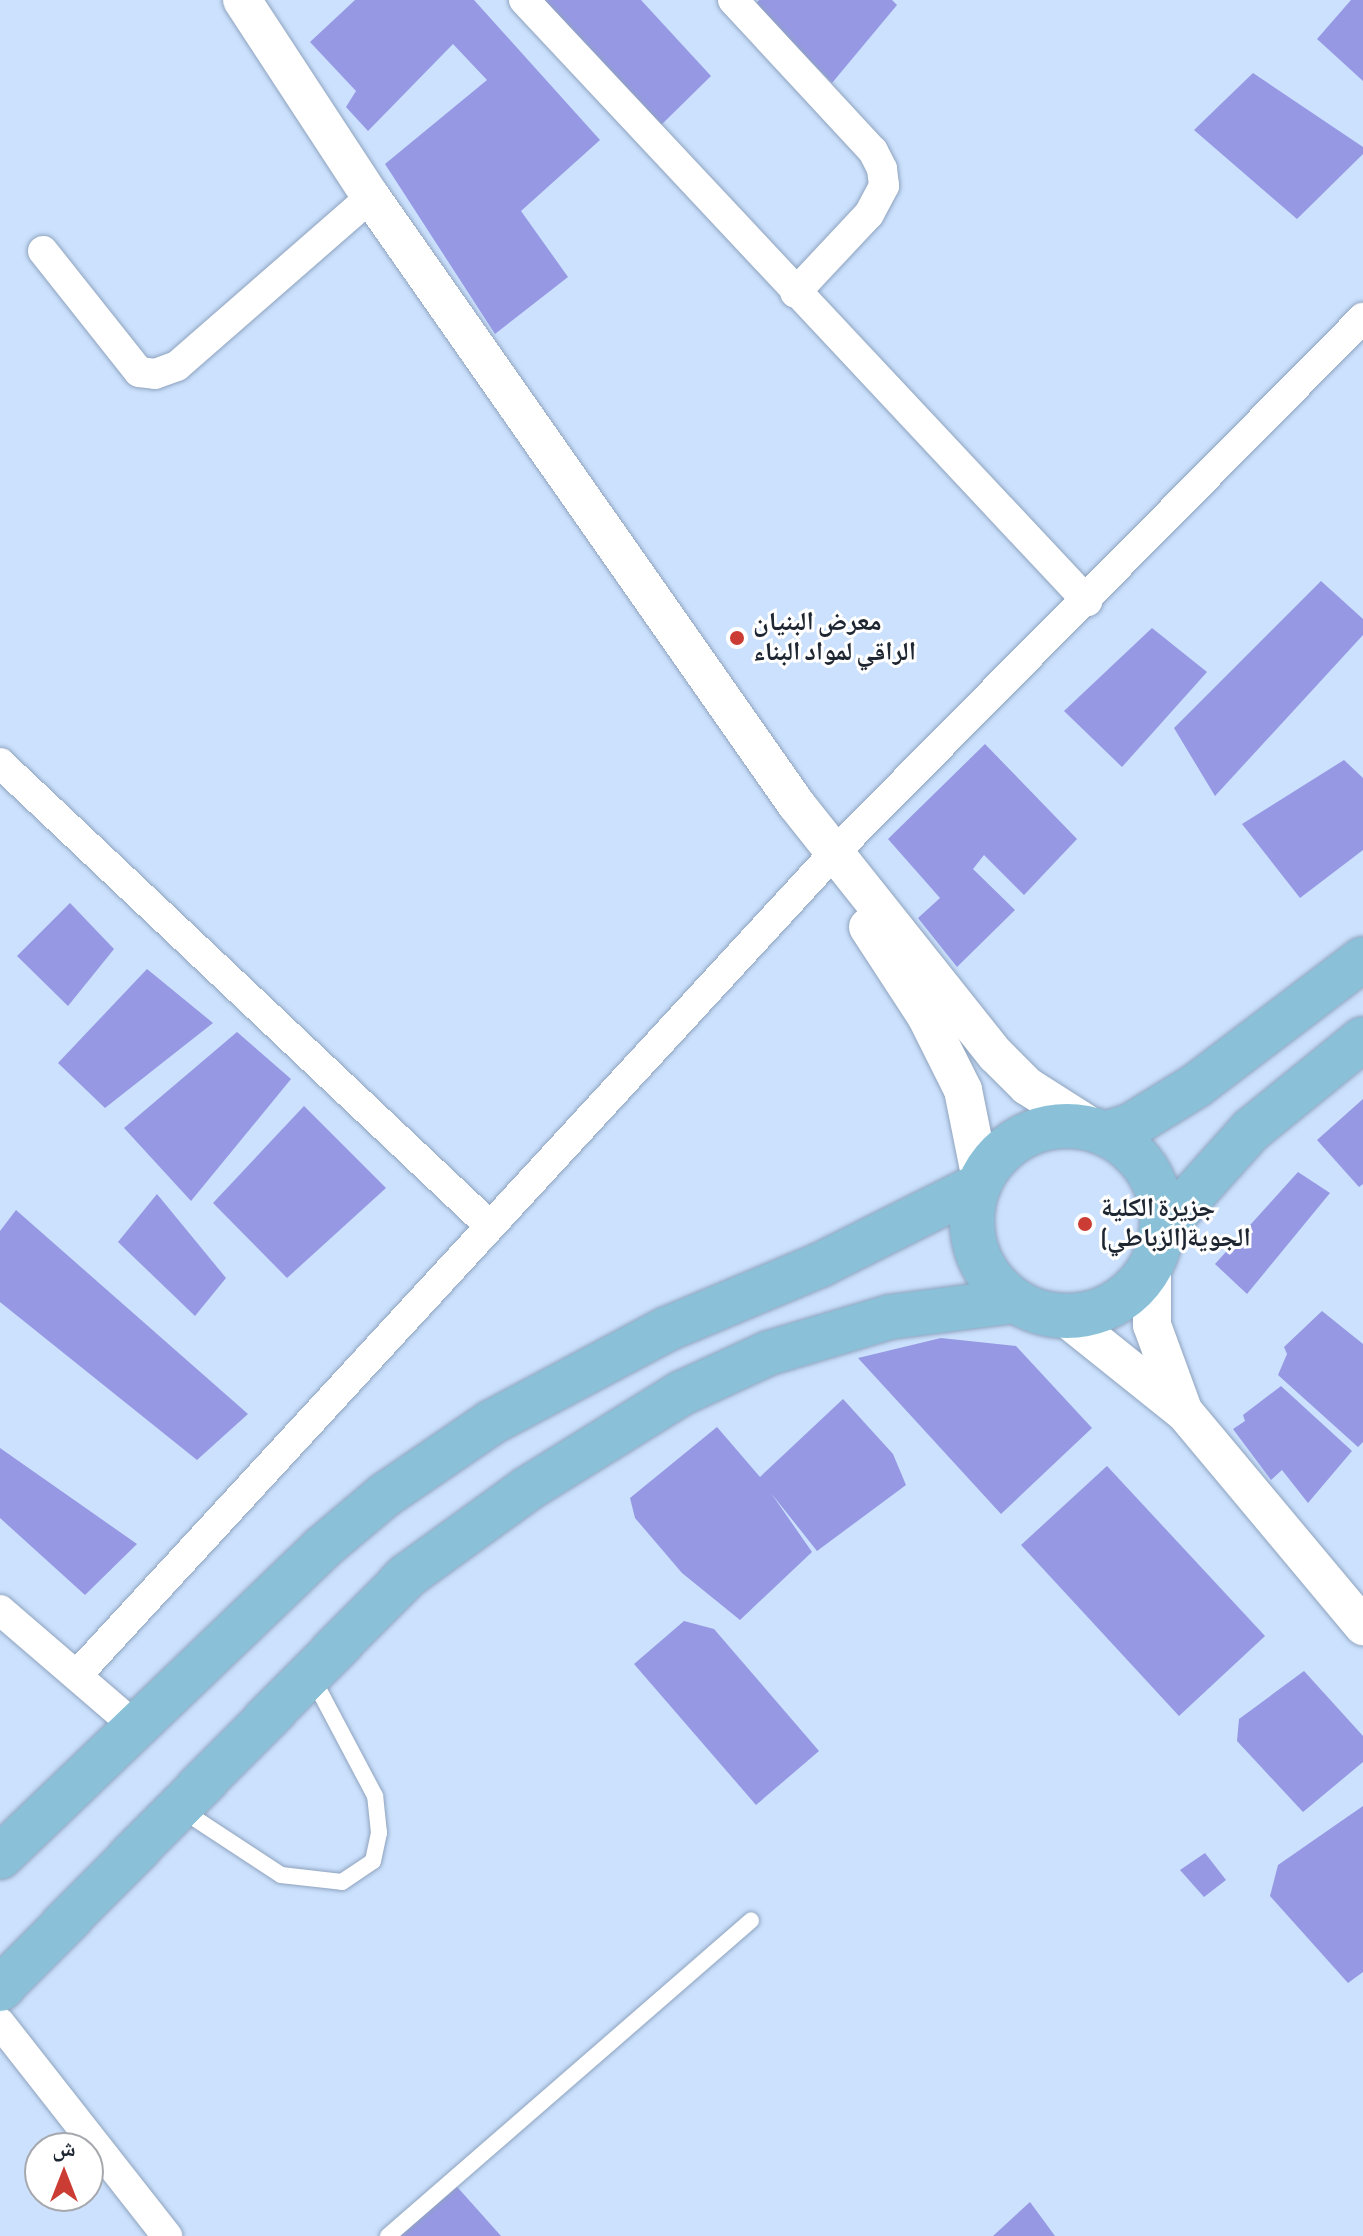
<!DOCTYPE html>
<meta charset="utf-8">
<style>
body{margin:0}
#map{position:relative;width:1363px;height:2236px;overflow:hidden;background:#cbe1fd;font-family:"Sofia Sans Condensed","Noto Naskh Arabic",sans-serif}
div>[style]{position:absolute}
.building>*{inset:0;background:#9698e4}
.roads{filter:drop-shadow(0 0 2px #8fa3be) drop-shadow(0 0 2px #8fa3be)}
.service>*{height:16px;margin:-8px;padding:0 8px;transform-origin:8px;border-radius:8px;background:#fff}
.minor>*{height:30px;margin:-15px;padding:0 15px;transform-origin:15px;border-radius:15px;background:#fff}
.tertiary>*{height:38px;margin:-19px;padding:0 19px;transform-origin:19px;border-radius:19px;background:#fff}
.primary>*{height:44px;margin:-22px;padding:0 22px;transform-origin:22px;border-radius:22px;background:#8ac1d8}
.primary>.ring{margin:-22px;padding:0;box-sizing:content-box;background:none;border:44px solid #8ac1d8;border-radius:50%}
.dots>*{width:22px;height:22px;translate:-50% -50%;box-sizing:border-box;border:4px solid #fff;border-radius:50%}
span{translate:-50% -50%;white-space:nowrap;text-align:center;line-height:1.15;-webkit-text-stroke:6px #fff;paint-order:stroke}
.poi-label{font-size:26px;color:#1e2631;font-weight:700}
.left{translate:0 -50%;text-align:left}
.north{position:absolute;left:24px;top:2132px;width:80px;height:80px;box-sizing:border-box;background:#fff;border:2px solid #a5a8ad;border-radius:50%;rotate:0deg;font-size:22px;font-weight:700;line-height:32px;text-align:center;color:#1e2631}
.north::after{content:'';display:block;margin:auto;width:28px;height:36px;background:#cb3d34;clip-path:polygon(50% 0,100% 100%,50% 72%,0 100%)}
</style>
<div id="map">
<div class="building">
<i style="clip-path:polygon(355px 0,474px 0,600px 140px,521px 211px,568px 277px,495px 334px,385px 164px,487px 80px,453px 44px,368px 131px,346px 107px,356px 91px,310px 42px)"></i>
<i style="clip-path:polygon(538px 0,641px 0,711px 76px,656px 130px)"></i>
<i style="clip-path:polygon(759px 0,892px 0,897px 5px,832px 83px,755px 5px)"></i>
<i style="clip-path:polygon(1351px 0,1363px 0,1363px 81px,1317px 39px)"></i>
<i style="clip-path:polygon(1253px 73px,1363px 147px,1363px 154px,1297px 219px,1194px 130px)"></i>
<i style="clip-path:polygon(1321px 581px,1363px 619px,1363px 635px,1215px 796px,1174px 728px)"></i>
<i style="clip-path:polygon(1152px 628px,1207px 672px,1122px 767px,1064px 711px)"></i>
<i style="clip-path:polygon(985px 744px,1077px 839px,1024px 895px,984px 855px,973px 869px,1015px 910px,957px 967px,918px 918px,940px 898px,888px 839px)"></i>
<i style="clip-path:polygon(1344px 760px,1363px 778px,1363px 850px,1300px 898px,1242px 824px)"></i>
<i style="clip-path:polygon(70px 903px,114px 949px,68px 1006px,17px 956px)"></i>
<i style="clip-path:polygon(147px 969px,213px 1023px,105px 1108px,58px 1063px)"></i>
<i style="clip-path:polygon(237px 1032px,291px 1079px,191px 1201px,124px 1128px)"></i>
<i style="clip-path:polygon(1363px 1099px,1363px 1184px,1359px 1187px,1317px 1140px)"></i>
<i style="clip-path:polygon(304px 1106px,386px 1188px,287px 1278px,213px 1203px)"></i>
<i style="clip-path:polygon(1298px 1172px,1330px 1193px,1247px 1294px,1215px 1264px)"></i>
<i style="clip-path:polygon(157px 1194px,226px 1278px,195px 1316px,118px 1242px)"></i>
<i style="clip-path:polygon(16px 1210px,248px 1414px,197px 1460px,0 1302px,0 1231px)"></i>
<i style="clip-path:polygon(1322px 1311px,1363px 1344px,1363px 1442px,1358px 1447px,1278px 1375px,1287px 1354px,1284px 1347px)"></i>
<i style="clip-path:polygon(941px 1338px,1016px 1346px,1092px 1428px,1001px 1514px,858px 1358px)"></i>
<i style="clip-path:polygon(1281px 1386px,1352px 1451px,1308px 1503px,1282px 1470px,1271px 1480px,1233px 1429px,1245px 1421px,1243px 1415px)"></i>
<i style="clip-path:polygon(843px 1399px,893px 1454px,906px 1485px,817px 1551px,771px 1493px,812px 1552px,740px 1620px,682px 1573px,635px 1518px,630px 1498px,717px 1427px,760px 1477px)"></i>
<i style="clip-path:polygon(0 1448px,137px 1544px,85px 1595px,0 1518px)"></i>
<i style="clip-path:polygon(1107px 1466px,1265px 1636px,1179px 1716px,1021px 1545px)"></i>
<i style="clip-path:polygon(684px 1621px,714px 1629px,819px 1751px,756px 1805px,634px 1664px)"></i>
<i style="clip-path:polygon(1304px 1671px,1363px 1736px,1363px 1762px,1303px 1812px,1237px 1741px,1239px 1719px)"></i>
<i style="clip-path:polygon(1363px 1806px,1363px 1972px,1348px 1983px,1270px 1896px,1278px 1865px)"></i>
<i style="clip-path:polygon(1205px 1853px,1226px 1880px,1204px 1897px,1180px 1870px)"></i>
<i style="clip-path:polygon(451px 2180px,501px 2236px,388px 2236px)"></i>
<i style="clip-path:polygon(1030px 2202px,1055px 2236px,993px 2236px)"></i>
</div>
<div class="roads">
<div class="service">
<i style="left:182px;top:1810px;width:118px;rotate:33.3deg"></i>
<i style="left:281px;top:1875px;width:61px;rotate:6.5deg"></i>
<i style="left:342px;top:1882px;width:37px;rotate:-34deg"></i>
<i style="left:373px;top:1861px;width:29px;rotate:-78deg"></i>
<i style="left:379px;top:1833px;width:37px;rotate:-96deg"></i>
<i style="left:375px;top:1796px;width:137px;rotate:-117.9deg"></i>
<i style="left:388px;top:2236px;width:481px;rotate:-41deg"></i>
</div>
<div class="minor">
<i style="left:524px;top:0;width:824px;rotate:46.87deg"></i>
<i style="left:733px;top:0;width:206px;rotate:47.2deg"></i>
<i style="left:873px;top:151px;width:20px;rotate:63deg"></i>
<i style="left:882px;top:169px;width:17px;rotate:83deg"></i>
<i style="left:884px;top:186px;width:32px;rotate:118deg"></i>
<i style="left:869px;top:214px;width:108px;rotate:133.1deg"></i>
<i style="left:43px;top:251px;width:154px;rotate:51.6deg"></i>
<i style="left:139px;top:372px;width:16px;rotate:7deg"></i>
<i style="left:155px;top:374px;width:23px;rotate:-20deg"></i>
<i style="left:177px;top:366px;width:257px;rotate:-41.1deg"></i>
<i style="left:0;top:763px;width:674px;rotate:43.38deg"></i>
<i style="left:0;top:1610px;width:178px;rotate:40.7deg"></i>
<i style="left:77px;top:1675px;width:1120px;rotate:-47.35deg"></i>
<i style="left:836px;top:851px;width:750px;rotate:-45.32deg"></i>
<i style="left:0;top:2023px;width:271px;rotate:51.9deg"></i>
</div>
<div class="tertiary">
<i style="left:242px;top:0;width:235px;rotate:56.8deg"></i>
<i style="left:371px;top:197px;width:741px;rotate:55deg"></i>
<i style="left:796px;top:804px;width:321px;rotate:51.5deg"></i>
<i style="left:996px;top:1055px;width:44px;rotate:45deg"></i>
<i style="left:1027px;top:1086px;width:82px;rotate:32.5deg"></i>
<i style="left:868px;top:927px;width:106px;rotate:56.9deg"></i>
<i style="left:926px;top:1016px;width:83px;rotate:63.4deg"></i>
<i style="left:963px;top:1090px;width:91px;rotate:78.6deg"></i>
<i style="left:1152px;top:1267px;width:58px;rotate:90deg"></i>
<i style="left:1152px;top:1325px;width:87px;rotate:69.9deg"></i>
<i style="left:1065px;top:1317px;width:154px;rotate:38.7deg"></i>
<i style="left:1185px;top:1413px;width:278px;rotate:50.1deg"></i>
</div>
<div class="primary">
<i class="ring" style="left:972px;top:1126px;width:146px;height:146px"></i>
<i style="left:1105px;top:1134px;width:28px;rotate:-18deg"></i>
<i style="left:1132px;top:1125px;width:76px;rotate:-31.6deg"></i>
<i style="left:1197px;top:1085px;width:208px;rotate:-37.2deg"></i>
<i style="left:1163px;top:1228px;width:132px;rotate:-48.1deg"></i>
<i style="left:1251px;top:1130px;width:144px;rotate:-39.1deg"></i>
<i style="left:0;top:1857px;width:446px;rotate:-43.8deg"></i>
<i style="left:322px;top:1548px;width:82px;rotate:-40.1deg"></i>
<i style="left:385px;top:1495px;width:130px;rotate:-34.3deg"></i>
<i style="left:492px;top:1422px;width:198px;rotate:-28deg"></i>
<i style="left:667px;top:1329px;width:166px;rotate:-22.7deg"></i>
<i style="left:820px;top:1265px;width:177px;rotate:-26.6deg"></i>
<i style="left:0;top:1989px;width:580px;rotate:-45.42deg"></i>
<i style="left:407px;top:1576px;width:148px;rotate:-35.9deg"></i>
<i style="left:527px;top:1489px;width:182px;rotate:-31.8deg"></i>
<i style="left:682px;top:1393px;width:96px;rotate:-24.7deg"></i>
<i style="left:769px;top:1353px;width:126px;rotate:-16.6deg"></i>
<i style="left:890px;top:1317px;width:125px;rotate:-7.4deg"></i>
</div>
</div>
<div class="dots">
<i style="left:737px;top:638px;background:#cb3d34"></i>
<i style="left:1085px;top:1224px;background:#cb3d34"></i>
</div>
<div class="poi-label">
<span class="left" style="left:753px;top:638px">معرض البنيان<br>الراقي لمواد البناء</span>
<span class="left" style="left:1101px;top:1224px">جزيرة الكلية<br>الجوية(الزباطي)</span>
</div>
<div class="north">ش</div>
</div>
